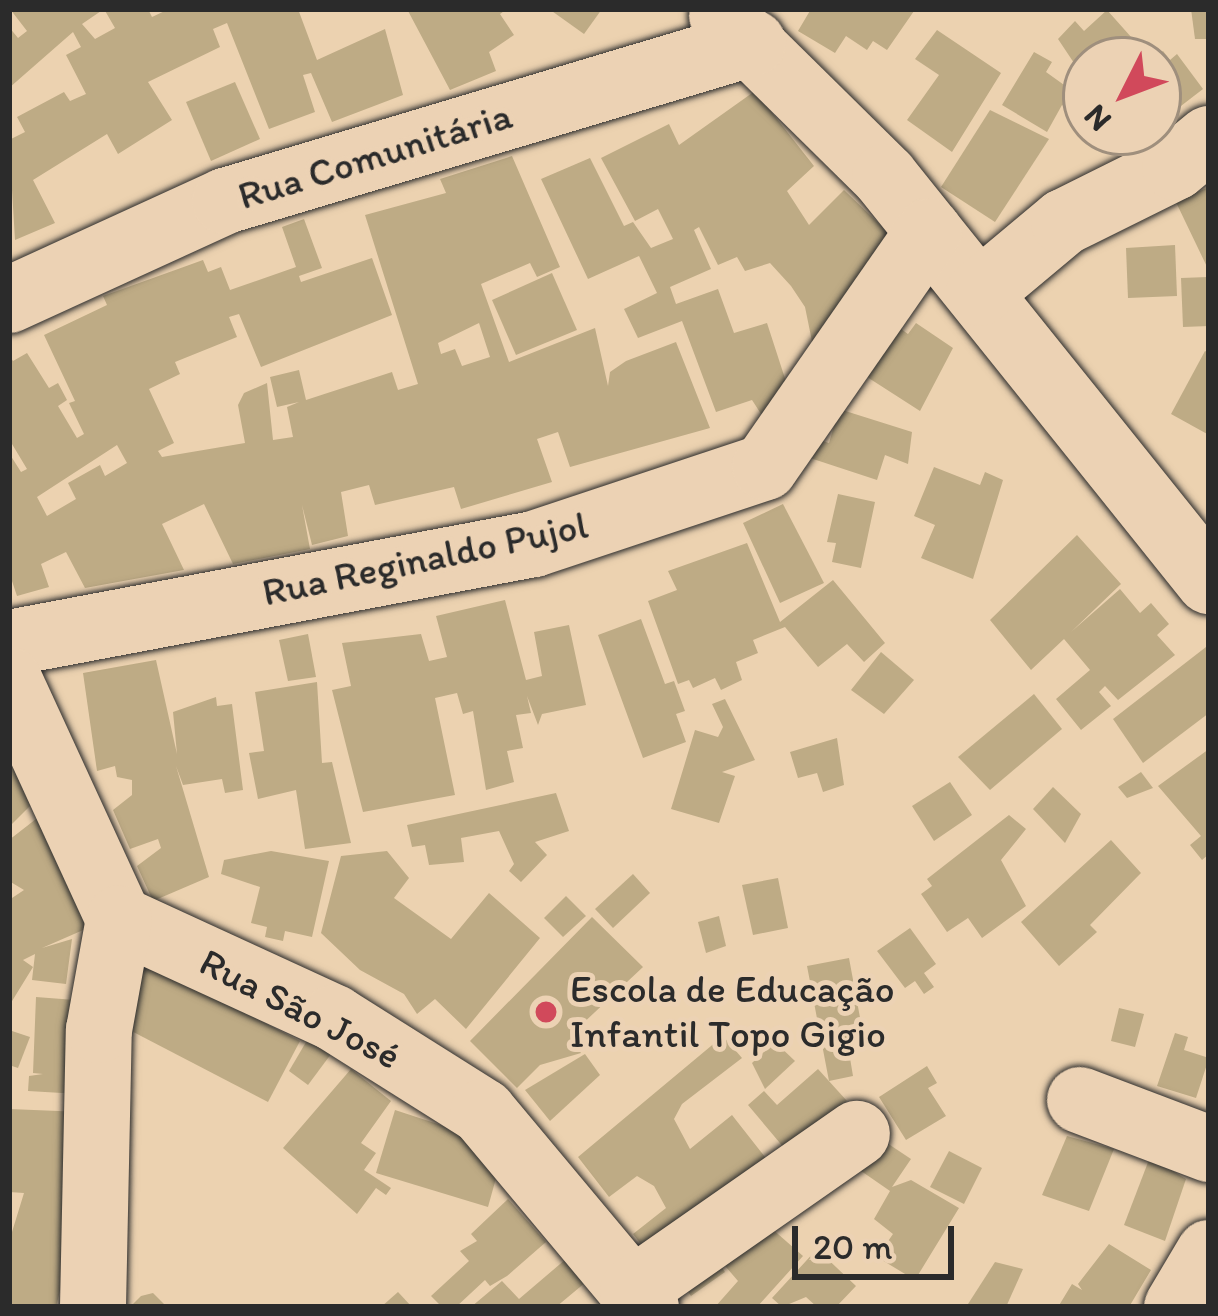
<!DOCTYPE html>
<meta charset="utf-8">
<style>
body{margin:0}
#map{position:relative;width:1218px;height:1316px;overflow:hidden;background:#ecd2b0;font-family:Itim,sans-serif}
div>[style]{position:absolute}
.building>*{inset:0;background:#beab85}
.roads{filter:drop-shadow(0 0 3px #2b2b2b) drop-shadow(0 0 3px #2b2b2b)}
.minor>*{height:66px;margin:-33px;padding:0 33px;transform-origin:33px;border-radius:33px;background:#ecd2b4}
.dots>*{width:33px;height:33px;translate:-50% -50%;box-sizing:border-box;border:6px solid #ecd2b4;border-radius:50%}
span{translate:-50% -50%;white-space:nowrap;text-align:center;line-height:1.15;-webkit-text-stroke:10px #ecd2b4;paint-order:stroke}
.street-label{font-size:39px;color:#2b2b2b}
.poi-label{font-size:39px;color:#2b2b2b}
.left{translate:0 -50%;text-align:left}
.frame{position:absolute;inset:0;border:12px solid #2b2b2b;pointer-events:none}
.north{position:absolute;left:1062px;top:36px;width:120px;height:120px;box-sizing:border-box;background:#ecd2b4;border:3px solid #9f8f7d;border-radius:50%;rotate:228deg;font-size:33px;font-weight:700;line-height:48px;text-align:center;color:#2b2b2b}
.north::after{content:'';display:block;margin:auto;width:42px;height:54px;background:#d1495b;clip-path:polygon(50% 0,100% 100%,50% 72%,0 100%)}
.scale{position:absolute;left:792px;top:1226px;width:162px;height:54px;box-sizing:border-box;border:6px solid #2b2b2b;border-top:0;padding-left:15px;font-size:36px;line-height:42px;white-space:nowrap;color:#2b2b2b;-webkit-text-stroke:9px #ecd2b4;paint-order:stroke}
</style>
<div id="map">
<div class="building">
<i style="clip-path:polygon(evenodd,10px 9px,148px 9px,152px 17px,169px 9px,298px 9px,317px 60px,385px 29px,403px 95px,332px 122px,311px 73px,303px 75px,315px 112px,269px 129px,227px 23px,213px 29px,220px 47px,148px 82px,172px 120px,118px 154px,107px 134px,33px 180px,55px 223px,15px 240px,9px 140px,25px 132px,17px 117px,64px 92px,70px 101px,86px 94px,66px 55px,81px 47px,73px 32px,9px 88px,9px 27px,18px 38px,27px 31px,10px 9px,104px 9px,115px 28px,95px 39px,82px 24px,104px 9px)"></i>
<i style="clip-path:polygon(407px 9px,507px 9px,500px 14px,514px 35px,489px 52px,496px 71px,450px 90px)"></i>
<i style="clip-path:polygon(549px 9px,602px 9px,584px 34px)"></i>
<i style="clip-path:polygon(811px 9px,911px 9px,914px 11px,887px 50px,873px 41px,867px 50px,846px 36px,835px 53px,798px 31px)"></i>
<i style="clip-path:polygon(1191px 9px,1209px 9px,1209px 39px,1195px 39px)"></i>
<i style="clip-path:polygon(1107px 10px,1140px 47px,1125px 60px,1086px 60px,1086px 81px,1058px 39px,1075px 21px,1084px 31px)"></i>
<i style="clip-path:polygon(937px 30px,1001px 73px,952px 152px,907px 120px,939px 75px,915px 59px)"></i>
<i style="clip-path:polygon(1163px 51px,1170px 60px,1177px 54px,1203px 89px,1177px 109px,1158px 86px,1152px 60px)"></i>
<i style="clip-path:polygon(1034px 52px,1052px 62px,1046px 72px,1085px 100px,1076px 113px,1062px 105px,1047px 132px,1002px 105px)"></i>
<i style="clip-path:polygon(235px 82px,260px 139px,211px 161px,186px 102px)"></i>
<i style="clip-path:polygon(755px 91px,814px 166px,787px 191px,809px 225px,844px 190px,896px 240px,817px 366px,805px 307px,791px 286px,770px 263px,745px 271px,737px 257px,718px 265px,699px 227px,694px 230px,711px 269px,670px 287px,676px 304px,718px 289px,734px 333px,767px 323px,791px 397px,765px 420px,752px 400px,716px 412px,682px 321px,638px 338px,624px 309px,657px 293px,639px 256px,588px 279px,541px 179px,590px 158px,624px 226px,633px 222px,651px 248px,673px 239px,658px 209px,635px 221px,601px 158px,669px 124px,679px 145px)"></i>
<i style="clip-path:polygon(990px 110px,1049px 139px,995px 222px,941px 187px)"></i>
<i style="clip-path:polygon(evenodd,512px 156px,560px 267px,537px 277px,530px 263px,481px 284px,509px 362px,595px 328px,608px 386px,610px 372px,626px 361px,676px 342px,710px 428px,570px 467px,558px 432px,537px 439px,552px 482px,461px 509px,454px 487px,375px 505px,369px 485px,341px 492px,348px 536px,312px 545px,302px 505px,310px 549px,233px 564px,204px 504px,162px 524px,184px 570px,85px 588px,66px 552px,41px 564px,49px 587px,17px 596px,9px 572px,9px 453px,21px 472px,27px 469px,9px 439px,9px 355px,13px 361px,27px 353px,49px 388px,58px 383px,67px 400px,58px 406px,77px 438px,84px 434px,69px 403px,75px 401px,44px 335px,107px 305px,103px 296px,203px 260px,208px 272px,221px 267px,230px 290px,296px 267px,282px 227px,304px 219px,322px 268px,299px 276px,301px 282px,372px 258px,392px 315px,261px 367px,239px 314px,229px 317px,237px 337px,175px 362px,180px 374px,149px 389px,174px 443px,158px 451px,162px 457px,245px 443px,238px 405px,244px 393px,267px 383px,273px 440px,293px 437px,287px 407px,299px 402px,277px 407px,270px 377px,299px 370px,306px 400px,392px 372px,398px 390px,418px 384px,365px 215px,446px 193px,440px 179px,512px 156px,479px 323px,490px 357px,462px 366px,455px 349px,441px 354px,438px 343px,479px 323px,512px 156px,117px 445px,127px 463px,105px 476px,100px 465px,68px 483px,76px 499px,47px 516px,37px 497px,117px 445px)"></i>
<i style="clip-path:polygon(1192px 186px,1195px 193px,1209px 187px,1209px 271px,1173px 196px)"></i>
<i style="clip-path:polygon(1175px 245px,1177px 296px,1128px 298px,1126px 248px)"></i>
<i style="clip-path:polygon(552px 273px,577px 330px,516px 355px,492px 300px)"></i>
<i style="clip-path:polygon(1208px 277px,1209px 326px,1183px 327px,1181px 278px)"></i>
<i style="clip-path:polygon(916px 323px,953px 348px,920px 411px,864px 375px,901px 329px,908px 334px)"></i>
<i style="clip-path:polygon(1205px 351px,1209px 353px,1209px 435px,1171px 414px)"></i>
<i style="clip-path:polygon(839px 409px,912px 432px,908px 464px,885px 455px,877px 480px,807px 457px,813px 438px,829px 443px)"></i>
<i style="clip-path:polygon(934px 467px,980px 485px,985px 472px,1003px 480px,973px 579px,921px 558px,935px 525px,914px 516px)"></i>
<i style="clip-path:polygon(838px 494px,875px 502px,861px 568px,832px 562px,836px 543px,827px 542px)"></i>
<i style="clip-path:polygon(783px 504px,824px 583px,780px 603px,743px 523px)"></i>
<i style="clip-path:polygon(1077px 535px,1121px 584px,1071px 632px,1120px 589px,1140px 613px,1151px 603px,1169px 624px,1157px 635px,1175px 655px,1118px 700px,1105px 686px,1099px 692px,1111px 706px,1081px 730px,1056px 699px,1090px 670px,1064px 639px,1031px 670px,990px 620px)"></i>
<i style="clip-path:polygon(747px 543px,780px 622px,833px 580px,885px 643px,864px 662px,847px 644px,818px 667px,785px 627px,753px 640px,758px 653px,736px 662px,742px 680px,721px 690px,715px 678px,693px 688px,689px 680px,678px 684px,648px 601px,677px 590px,668px 571px)"></i>
<i style="clip-path:polygon(505px 600px,526px 680px,542px 676px,534px 632px,569px 625px,586px 705px,542px 714px,538px 725px,527px 696px,531px 713px,516px 715px,523px 748px,507px 751px,514px 782px,486px 790px,473px 711px,463px 714px,457px 693px,435px 698px,455px 795px,363px 812px,332px 690px,351px 686px,342px 643px,421px 634px,429px 661px,447px 657px,436px 616px)"></i>
<i style="clip-path:polygon(641px 619px,665px 684px,674px 681px,685px 711px,676px 714px,686px 742px,643px 758px,598px 635px)"></i>
<i style="clip-path:polygon(308px 634px,316px 677px,288px 681px,279px 640px)"></i>
<i style="clip-path:polygon(1206px 647px,1209px 713px,1143px 763px,1113px 719px)"></i>
<i style="clip-path:polygon(881px 652px,914px 680px,884px 714px,851px 690px)"></i>
<i style="clip-path:polygon(156px 660px,177px 754px,173px 712px,216px 697px,217px 706px,232px 704px,243px 790px,225px 793px,222px 779px,183px 785px,176px 766px,209px 877px,153px 901px,137px 866px,161px 848px,158px 839px,130px 849px,113px 810px,132px 795px,132px 780px,117px 777px,115px 766px,97px 771px,83px 673px)"></i>
<i style="clip-path:polygon(317px 682px,322px 763px,332px 762px,351px 843px,305px 849px,296px 790px,258px 799px,249px 753px,264px 751px,255px 692px)"></i>
<i style="clip-path:polygon(1034px 694px,1062px 729px,990px 790px,958px 757px)"></i>
<i style="clip-path:polygon(725px 699px,755px 760px,722px 772px,735px 776px,719px 823px,671px 809px,695px 730px,718px 737px,723px 727px,712px 704px)"></i>
<i style="clip-path:polygon(837px 738px,844px 785px,823px 792px,817px 773px,798px 778px,790px 752px)"></i>
<i style="clip-path:polygon(1209px 749px,1209px 854px,1202px 860px,1190px 845px,1201px 836px,1158px 786px)"></i>
<i style="clip-path:polygon(9px 762px,41px 795px,9px 827px)"></i>
<i style="clip-path:polygon(1141px 772px,1153px 788px,1127px 798px,1118px 787px)"></i>
<i style="clip-path:polygon(950px 782px,972px 815px,934px 841px,912px 806px)"></i>
<i style="clip-path:polygon(1053px 787px,1081px 814px,1065px 843px,1033px 809px)"></i>
<i style="clip-path:polygon(556px 793px,569px 831px,535px 842px,547px 855px,521px 882px,509px 871px,514px 864px,499px 831px,461px 838px,464px 862px,429px 865px,425px 845px,412px 847px,407px 825px)"></i>
<i style="clip-path:polygon(45px 812px,97px 924px,42px 948px,72px 939px,66px 984px,32px 980px,35px 954px,23px 960px,33px 967px,9px 1006px,9px 900px,24px 890px,9px 881px,9px 840px)"></i>
<i style="clip-path:polygon(1009px 815px,1026px 829px,1001px 860px,1026px 906px,982px 938px,968px 918px,947px 932px,921px 894px,932px 886px,927px 879px)"></i>
<i style="clip-path:polygon(1111px 840px,1141px 873px,1090px 925px,1097px 932px,1059px 966px,1021px 922px)"></i>
<i style="clip-path:polygon(271px 851px,329px 861px,312px 937px,285px 931px,283px 941px,265px 937px,267px 927px,251px 923px,260px 887px,221px 874px,224px 860px)"></i>
<i style="clip-path:polygon(387px 851px,409px 878px,394px 898px,451px 939px,489px 893px,540px 938px,466px 1029px,435px 999px,417px 1014px,404px 994px,360px 970px,321px 933px,341px 856px)"></i>
<i style="clip-path:polygon(633px 874px,650px 893px,613px 928px,595px 909px)"></i>
<i style="clip-path:polygon(778px 878px,788px 928px,753px 935px,742px 885px)"></i>
<i style="clip-path:polygon(566px 896px,586px 916px,563px 937px,544px 918px)"></i>
<i style="clip-path:polygon(719px 916px,726px 946px,706px 953px,698px 922px)"></i>
<i style="clip-path:polygon(592px 917px,643px 967px,578px 1028px,586px 1037px,576px 1046px,581px 1053px,540px 1065px,517px 1088px,470px 1041px)"></i>
<i style="clip-path:polygon(910px 928px,936px 964px,924px 973px,934px 987px,924px 994px,915px 981px,905px 988px,877px 951px)"></i>
<i style="clip-path:polygon(849px 958px,866px 1050px,849px 1052px,853px 1076px,829px 1081px,807px 966px)"></i>
<i style="clip-path:polygon(141px 959px,300px 1041px,268px 1102px,116px 1023px)"></i>
<i style="clip-path:polygon(36px 997px,88px 1001px,79px 1094px,28px 1091px,29px 1076px,43px 1074px,33px 1073px)"></i>
<i style="clip-path:polygon(1119px 1008px,1144px 1014px,1135px 1047px,1111px 1041px)"></i>
<i style="clip-path:polygon(9px 1030px,30px 1037px,18px 1068px,9px 1065px)"></i>
<i style="clip-path:polygon(1175px 1033px,1188px 1037px,1184px 1050px,1209px 1058px,1196px 1098px,1157px 1086px)"></i>
<i style="clip-path:polygon(723px 1036px,742px 1058px,682px 1104px,674px 1119px,690px 1149px,732px 1115px,783px 1180px,658px 1266px,633px 1234px,666px 1208px,654px 1186px,637px 1176px,609px 1197px,578px 1157px)"></i>
<i style="clip-path:polygon(309px 1037px,334px 1050px,308px 1085px,289px 1071px)"></i>
<i style="clip-path:polygon(775px 1042px,795px 1061px,765px 1089px,752px 1063px)"></i>
<i style="clip-path:polygon(585px 1054px,600px 1075px,550px 1121px,525px 1090px)"></i>
<i style="clip-path:polygon(927px 1066px,937px 1083px,928px 1088px,946px 1116px,906px 1140px,879px 1097px)"></i>
<i style="clip-path:polygon(351px 1069px,391px 1101px,361px 1143px,376px 1153px,364px 1170px,391px 1188px,386px 1195px,376px 1188px,357px 1214px,283px 1148px)"></i>
<i style="clip-path:polygon(818px 1069px,847px 1101px,790px 1155px,748px 1105px,764px 1091px,777px 1105px)"></i>
<i style="clip-path:polygon(9px 1109px,83px 1112px,74px 1234px,56px 1307px,9px 1307px,12px 1232px,24px 1193px,9px 1192px)"></i>
<i style="clip-path:polygon(395px 1110px,505px 1146px,488px 1207px,376px 1173px)"></i>
<i style="clip-path:polygon(872px 1133px,911px 1159px,892px 1187px,911px 1180px,959px 1208px,915px 1280px,877px 1257px,893px 1234px,874px 1219px,890px 1191px,851px 1164px)"></i>
<i style="clip-path:polygon(1067px 1136px,1114px 1149px,1089px 1211px,1042px 1195px)"></i>
<i style="clip-path:polygon(949px 1151px,982px 1168px,964px 1204px,930px 1187px)"></i>
<i style="clip-path:polygon(1150px 1157px,1186px 1179px,1165px 1241px,1124px 1225px)"></i>
<i style="clip-path:polygon(508px 1199px,546px 1242px,507px 1276px,490px 1286px,485px 1280px,456px 1307px,442px 1307px,431px 1296px,469px 1261px,460px 1251px,477px 1241px,471px 1234px)"></i>
<i style="clip-path:polygon(761px 1219px,803px 1256px,757px 1307px,715px 1307px,738px 1281px,714px 1253px)"></i>
<i style="clip-path:polygon(1109px 1244px,1151px 1270px,1129px 1307px,1058px 1307px,1072px 1284px,1082px 1290px,1078px 1284px)"></i>
<i style="clip-path:polygon(709px 1249px,725px 1272px,691px 1296px,675px 1273px)"></i>
<i style="clip-path:polygon(817px 1249px,856px 1286px,836px 1307px,817px 1307px,806px 1297px,782px 1307px,772px 1298px)"></i>
<i style="clip-path:polygon(573px 1253px,592px 1277px,556px 1307px,471px 1307px,502px 1281px,519px 1299px)"></i>
<i style="clip-path:polygon(995px 1262px,1023px 1269px,1006px 1307px,968px 1304px)"></i>
<i style="clip-path:polygon(398px 1292px,412px 1307px,381px 1307px)"></i>
<i style="clip-path:polygon(153px 1293px,167px 1307px,130px 1307px,141px 1296px)"></i>
</div>
<div class="roads">
<div class="minor">
<i style="left:722px;top:16px;width:229px;rotate:44.6deg"></i>
<i style="left:885px;top:177px;width:518px;rotate:51.27deg"></i>
<i style="left:979px;top:293px;width:111px;rotate:-39.9deg"></i>
<i style="left:1064px;top:222px;width:124px;rotate:-26.4deg"></i>
<i style="left:1175px;top:167px;width:44px;rotate:-39.5deg"></i>
<i style="left:9px;top:300px;width:238px;rotate:-24.6deg"></i>
<i style="left:225px;top:201px;width:551px;rotate:-16.66deg"></i>
<i style="left:9px;top:643px;width:534px;rotate:-10.68deg"></i>
<i style="left:534px;top:544px;width:243px;rotate:-18.4deg"></i>
<i style="left:765px;top:467px;width:287px;rotate:-55.2deg"></i>
<i style="left:9px;top:680px;width:263px;rotate:65.3deg"></i>
<i style="left:119px;top:919px;width:237px;rotate:24.7deg"></i>
<i style="left:334px;top:1018px;width:176px;rotate:32.2deg"></i>
<i style="left:483px;top:1112px;width:254px;rotate:50.1deg"></i>
<i style="left:1080px;top:1100px;width:138px;rotate:20.8deg"></i>
<i style="left:633px;top:1290px;width:273px;rotate:-34.9deg"></i>
<i style="left:93px;top:1307px;width:277px;rotate:-88.8deg"></i>
<i style="left:99px;top:1030px;width:113px;rotate:-79.8deg"></i>
<i style="left:1177px;top:1307px;width:63px;rotate:-59.3deg"></i>
</div>
</div>
<div class="dots">
<i style="left:546px;top:1012px;background:#d1495b"></i>
</div>
<div class="street-label">
<span style="left:375px;top:156px;rotate:-17deg">Rua Comunitária</span>
<span style="left:425px;top:559px;rotate:-12deg">Rua Reginaldo Pujol</span>
<span style="left:300px;top:1009px;rotate:27deg">Rua São José</span>
</div>
<div class="poi-label">
<span class="left" style="left:570px;top:1012px">Escola de Educação<br>Infantil Topo Gigio</span>
</div>
<div class="frame"></div>
<div class="north">N</div>
<div class="scale">20 m</div>
</div>
